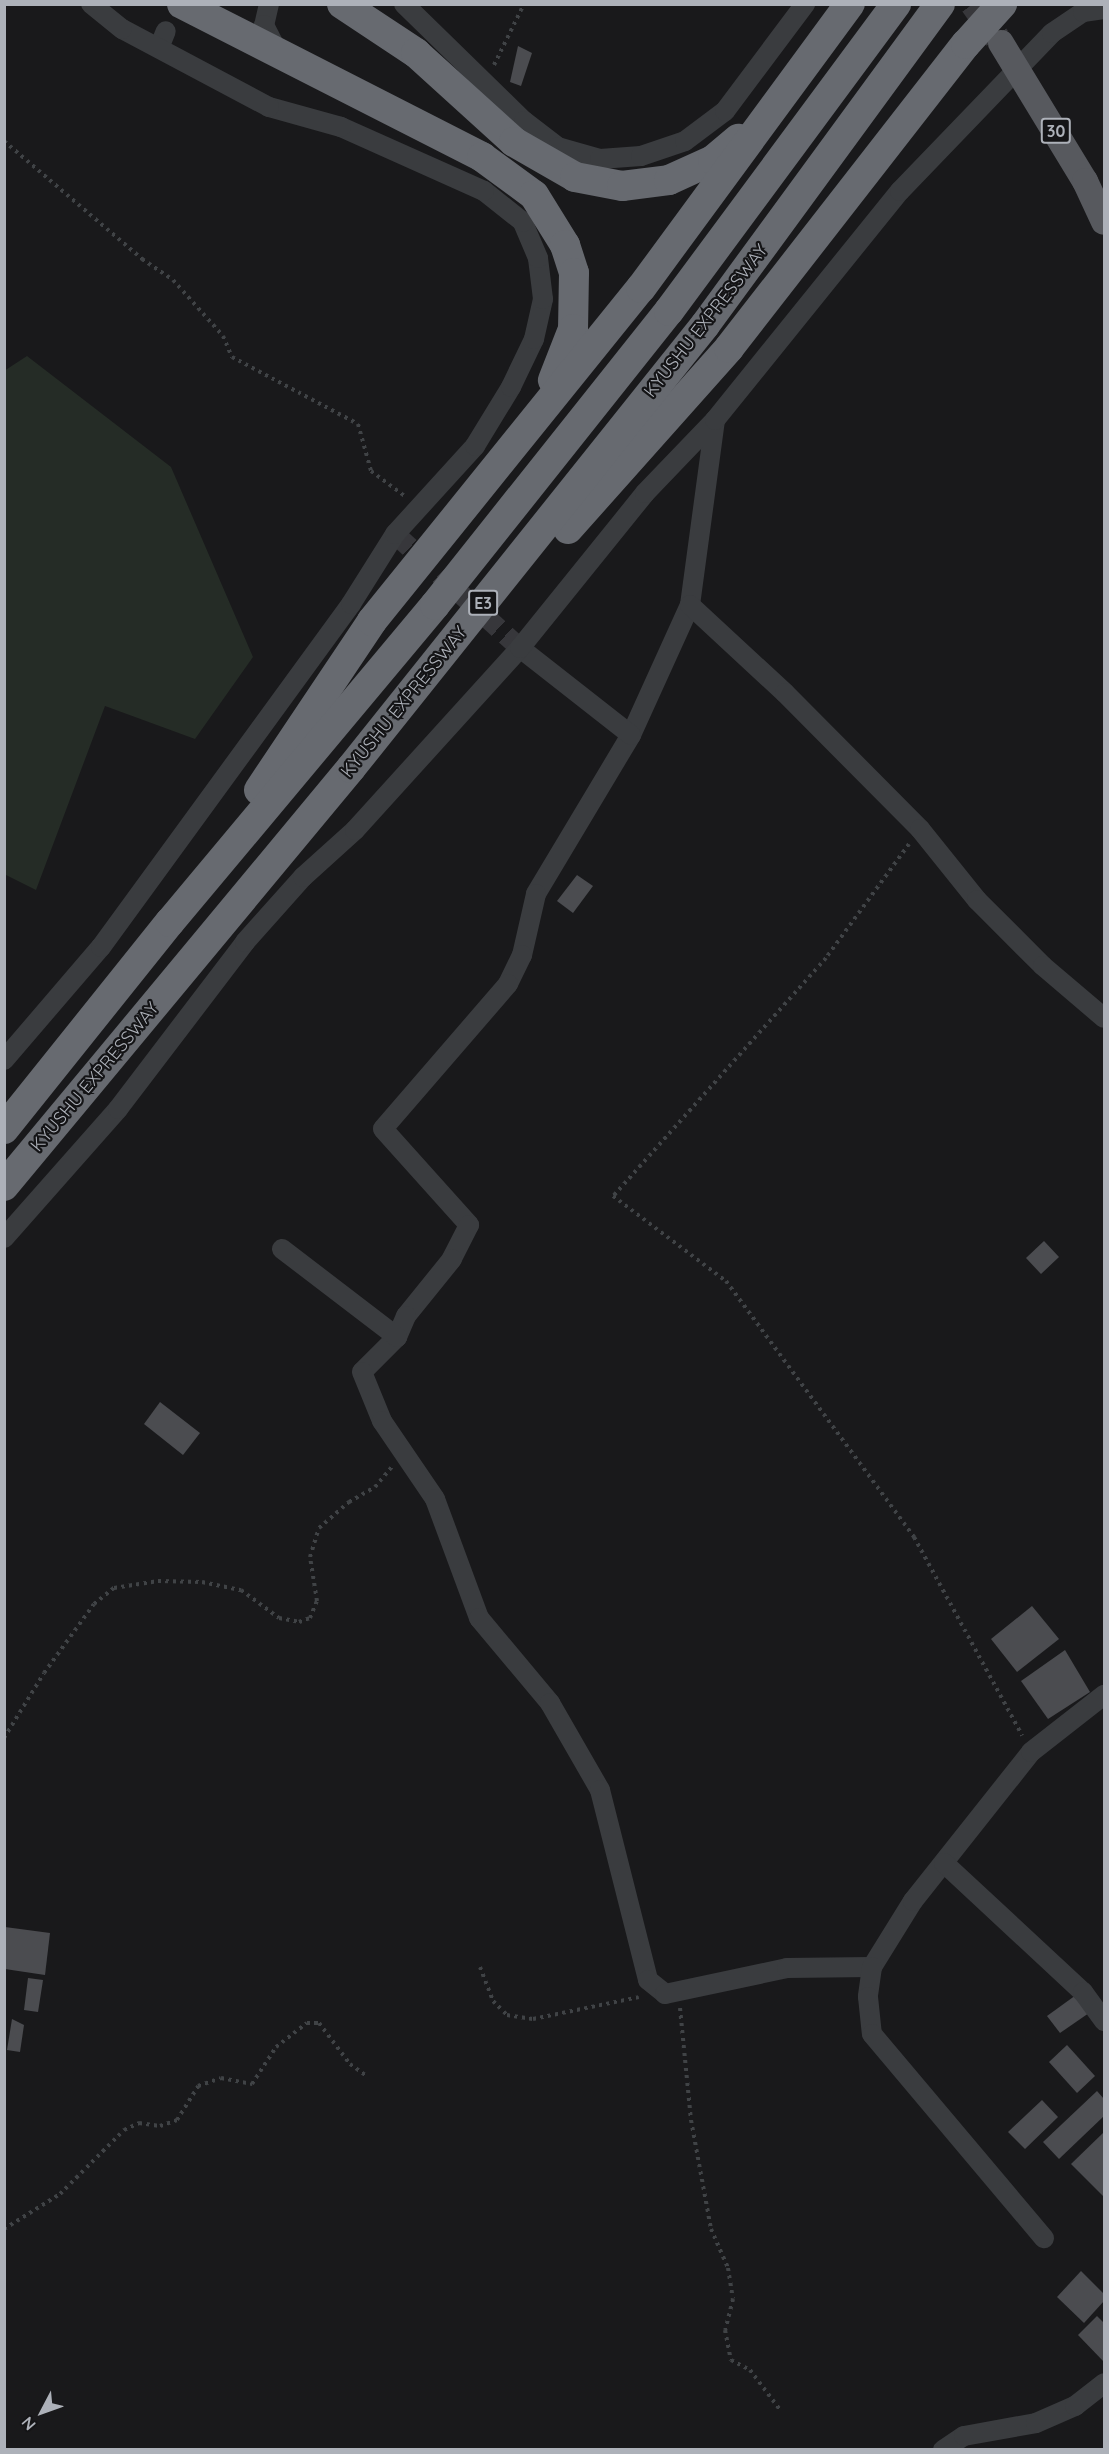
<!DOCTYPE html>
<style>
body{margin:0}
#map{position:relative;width:1109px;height:2454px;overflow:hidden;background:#19191b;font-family:Quicksand,sans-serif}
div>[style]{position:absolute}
.green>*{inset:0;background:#252c26}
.building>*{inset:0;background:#4b4c50}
.minor-tunnel>*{height:20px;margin-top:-10px;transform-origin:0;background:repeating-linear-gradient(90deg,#37373b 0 20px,transparent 0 30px)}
.major-tunnel>*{height:26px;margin-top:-13px;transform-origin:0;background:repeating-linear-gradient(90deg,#37373b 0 26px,transparent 0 39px)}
.path>*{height:4px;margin-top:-2px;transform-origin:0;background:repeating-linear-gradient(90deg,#404346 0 3px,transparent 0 7.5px)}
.minor>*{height:20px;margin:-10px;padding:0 10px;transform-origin:10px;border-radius:10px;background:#3a3c3f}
.major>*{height:26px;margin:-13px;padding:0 13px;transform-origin:13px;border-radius:13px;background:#57595e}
.highway>*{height:30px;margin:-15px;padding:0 15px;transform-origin:15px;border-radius:15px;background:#676a70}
span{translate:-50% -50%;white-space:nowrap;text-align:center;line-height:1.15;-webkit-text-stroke:4.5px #141416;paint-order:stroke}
.shield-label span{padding:2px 4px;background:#141416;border:2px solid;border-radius:4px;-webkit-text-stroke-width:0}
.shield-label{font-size:16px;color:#adb1b9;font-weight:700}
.street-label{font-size:18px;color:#adb1b9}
.frame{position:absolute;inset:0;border:6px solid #adb1b9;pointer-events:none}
.north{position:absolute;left:12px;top:2382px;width:60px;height:60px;-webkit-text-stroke:4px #141416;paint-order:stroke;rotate:229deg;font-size:16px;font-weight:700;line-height:24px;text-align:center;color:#adb1b9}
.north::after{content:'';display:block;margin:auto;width:21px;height:27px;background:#adb1b9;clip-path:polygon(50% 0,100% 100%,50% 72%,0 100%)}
</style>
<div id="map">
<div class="green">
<i style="clip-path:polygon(27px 356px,171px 467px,253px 657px,195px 739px,105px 706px,36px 890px,4px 874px,4px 371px)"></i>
</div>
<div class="building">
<i style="clip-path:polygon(518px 46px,532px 53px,521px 86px,510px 82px)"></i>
<i style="clip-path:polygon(577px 875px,593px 886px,573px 913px,557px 901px)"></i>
<i style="clip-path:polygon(1044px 1241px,1059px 1257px,1041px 1274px,1026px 1258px)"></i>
<i style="clip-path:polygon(160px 1402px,200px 1433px,183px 1455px,144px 1424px)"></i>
<i style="clip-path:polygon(1032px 1606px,1059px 1639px,1017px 1672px,991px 1639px)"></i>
<i style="clip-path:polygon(1065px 1650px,1090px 1692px,1048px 1719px,1021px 1681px)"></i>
<i style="clip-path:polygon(5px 1927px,50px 1933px,45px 1975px,5px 1969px)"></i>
<i style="clip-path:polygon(28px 1978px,43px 1980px,38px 2012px,24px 2010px)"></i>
<i style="clip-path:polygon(1076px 1995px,1089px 2013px,1060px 2033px,1047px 2016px)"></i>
<i style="clip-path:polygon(12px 2019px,24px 2025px,20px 2052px,7px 2050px)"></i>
<i style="clip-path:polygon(1067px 2045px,1095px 2076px,1077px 2093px,1049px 2062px)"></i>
<i style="clip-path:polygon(1097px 2091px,1104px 2099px,1104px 2116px,1059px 2159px,1043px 2142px)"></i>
<i style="clip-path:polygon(1042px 2100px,1058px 2117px,1025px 2149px,1008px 2132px)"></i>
<i style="clip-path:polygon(1104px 2132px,1104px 2195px,1103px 2196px,1071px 2164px)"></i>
<i style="clip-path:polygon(1081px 2271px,1104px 2294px,1104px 2301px,1084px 2323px,1057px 2297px)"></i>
<i style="clip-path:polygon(1097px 2316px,1104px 2323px,1104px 2362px,1078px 2335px)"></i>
</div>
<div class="minor-tunnel">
<i style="left:395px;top:534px;width:169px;rotate:42.4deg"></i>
</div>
<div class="major-tunnel">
<i style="left:973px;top:4px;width:42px;rotate:54.8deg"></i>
</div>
<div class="path">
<i style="left:494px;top:65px;width:68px;rotate:-63.8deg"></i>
<i style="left:4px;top:141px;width:182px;rotate:40.5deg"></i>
<i style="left:142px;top:259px;width:37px;rotate:34deg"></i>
<i style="left:173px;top:280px;width:75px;rotate:48.2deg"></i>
<i style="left:223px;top:336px;width:23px;rotate:67deg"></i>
<i style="left:232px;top:357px;width:143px;rotate:28deg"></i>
<i style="left:358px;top:424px;width:49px;rotate:74.5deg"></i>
<i style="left:371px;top:471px;width:44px;rotate:36.6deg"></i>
<i style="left:909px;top:844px;width:141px;rotate:126.1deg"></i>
<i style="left:826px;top:958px;width:319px;rotate:131.8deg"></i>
<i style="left:613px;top:1196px;width:141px;rotate:37deg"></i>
<i style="left:726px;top:1281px;width:318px;rotate:53.7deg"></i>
<i style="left:914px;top:1537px;width:226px;rotate:61.4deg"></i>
<i style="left:4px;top:1738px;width:76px;rotate:-58.4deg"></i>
<i style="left:44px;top:1673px;width:85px;rotate:-54.1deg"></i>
<i style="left:94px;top:1604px;width:26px;rotate:-39deg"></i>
<i style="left:114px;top:1588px;width:45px;rotate:-9deg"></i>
<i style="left:158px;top:1581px;width:44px;rotate:1.3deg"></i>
<i style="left:202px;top:1582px;width:40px;rotate:12deg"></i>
<i style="left:241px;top:1590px;width:47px;rotate:36.4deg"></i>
<i style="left:279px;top:1618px;width:20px;rotate:11deg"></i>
<i style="left:299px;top:1622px;width:12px;rotate:-20deg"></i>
<i style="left:310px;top:1618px;width:18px;rotate:-68deg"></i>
<i style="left:317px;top:1601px;width:45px;rotate:-99deg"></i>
<i style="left:310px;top:1557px;width:30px;rotate:-73deg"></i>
<i style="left:319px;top:1528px;width:40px;rotate:-41deg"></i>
<i style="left:349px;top:1502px;width:30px;rotate:-30deg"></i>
<i style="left:375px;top:1487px;width:26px;rotate:-50deg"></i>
<i style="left:480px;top:1967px;width:36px;rotate:69deg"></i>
<i style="left:493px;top:2001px;width:20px;rotate:45deg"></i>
<i style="left:507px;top:2015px;width:26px;rotate:9deg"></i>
<i style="left:533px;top:2019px;width:108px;rotate:-11.7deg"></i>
<i style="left:680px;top:2008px;width:113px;rotate:84.4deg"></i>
<i style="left:691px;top:2120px;width:111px;rotate:79.6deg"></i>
<i style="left:711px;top:2229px;width:43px;rotate:66.4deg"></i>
<i style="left:728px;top:2268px;width:31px;rotate:81deg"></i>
<i style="left:733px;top:2299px;width:32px;rotate:104deg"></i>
<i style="left:725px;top:2330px;width:31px;rotate:79deg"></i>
<i style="left:731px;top:2360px;width:21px;rotate:28deg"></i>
<i style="left:750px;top:2370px;width:51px;rotate:52.9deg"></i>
<i style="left:4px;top:2229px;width:66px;rotate:-32deg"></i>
<i style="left:60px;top:2194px;width:91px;rotate:-45deg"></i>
<i style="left:124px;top:2130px;width:17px;rotate:-25deg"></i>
<i style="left:139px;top:2123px;width:21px;rotate:8deg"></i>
<i style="left:160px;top:2126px;width:18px;rotate:-19deg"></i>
<i style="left:177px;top:2120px;width:40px;rotate:-58deg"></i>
<i style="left:198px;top:2086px;width:24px;rotate:-19deg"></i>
<i style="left:221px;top:2078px;width:32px;rotate:11deg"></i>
<i style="left:252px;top:2084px;width:44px;rotate:-57deg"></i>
<i style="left:276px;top:2047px;width:39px;rotate:-38deg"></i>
<i style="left:307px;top:2023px;width:12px"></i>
<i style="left:319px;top:2023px;width:51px;rotate:52.9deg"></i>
<i style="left:350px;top:2064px;width:19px;rotate:36deg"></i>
</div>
<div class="minor">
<i style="left:269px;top:4px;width:22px;rotate:103deg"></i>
<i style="left:264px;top:25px;width:33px;rotate:63deg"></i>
<i style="left:404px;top:4px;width:168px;rotate:44.3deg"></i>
<i style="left:524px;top:121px;width:43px;rotate:37.4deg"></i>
<i style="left:558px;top:147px;width:44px;rotate:15.9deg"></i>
<i style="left:600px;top:159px;width:41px;rotate:-4.2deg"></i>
<i style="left:641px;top:156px;width:46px;rotate:-18.8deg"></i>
<i style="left:685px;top:141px;width:50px;rotate:-36.9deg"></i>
<i style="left:725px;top:111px;width:134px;rotate:-53.2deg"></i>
<i style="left:159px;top:48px;width:18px;rotate:-68deg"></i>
<i style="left:715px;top:420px;width:187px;rotate:97.7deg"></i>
<i style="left:690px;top:605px;width:143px;rotate:114.4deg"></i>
<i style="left:631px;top:735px;width:185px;rotate:120.9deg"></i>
<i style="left:536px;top:894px;width:63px;rotate:102.9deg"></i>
<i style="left:522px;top:955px;width:32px;rotate:116deg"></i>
<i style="left:508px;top:984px;width:191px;rotate:130.8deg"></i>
<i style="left:383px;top:1129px;width:129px;rotate:48.1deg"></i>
<i style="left:469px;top:1225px;width:38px;rotate:117deg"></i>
<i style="left:452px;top:1259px;width:73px;rotate:128.9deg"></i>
<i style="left:406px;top:1316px;width:23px;rotate:113deg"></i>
<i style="left:397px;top:1337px;width:49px;rotate:135deg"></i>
<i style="left:362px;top:1372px;width:53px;rotate:67.8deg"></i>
<i style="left:382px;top:1421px;width:94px;rotate:55.8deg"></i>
<i style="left:435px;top:1499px;width:127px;rotate:69.7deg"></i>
<i style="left:479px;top:1618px;width:111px;rotate:50.1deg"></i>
<i style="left:550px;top:1703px;width:100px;rotate:60.1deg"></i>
<i style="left:600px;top:1790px;width:196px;rotate:75.8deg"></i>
<i style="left:648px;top:1980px;width:22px;rotate:39deg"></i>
<i style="left:665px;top:1994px;width:125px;rotate:-12deg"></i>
<i style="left:787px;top:1968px;width:85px;rotate:-0.7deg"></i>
<i style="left:872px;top:1967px;width:78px;rotate:-58.2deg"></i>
<i style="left:913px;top:1901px;width:190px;rotate:-51.6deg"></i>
<i style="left:1031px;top:1752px;width:93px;rotate:-38deg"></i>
<i style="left:690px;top:605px;width:129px;rotate:42.8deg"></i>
<i style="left:785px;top:693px;width:192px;rotate:45.2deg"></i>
<i style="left:920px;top:829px;width:91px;rotate:51.2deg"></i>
<i style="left:977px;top:900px;width:93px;rotate:45deg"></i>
<i style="left:1043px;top:966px;width:80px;rotate:40.4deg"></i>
<i style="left:520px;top:648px;width:141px;rotate:38.1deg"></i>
<i style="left:4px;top:1060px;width:149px;rotate:-49.4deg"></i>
<i style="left:101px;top:947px;width:424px;rotate:-53.9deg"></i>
<i style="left:351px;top:604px;width:83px;rotate:-57.8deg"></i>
<i style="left:395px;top:534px;width:119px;rotate:-47.7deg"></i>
<i style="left:475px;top:446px;width:69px;rotate:-58.6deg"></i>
<i style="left:511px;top:387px;width:53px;rotate:-64.4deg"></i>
<i style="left:534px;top:339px;width:41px;rotate:-77.3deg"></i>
<i style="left:543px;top:299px;width:41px;rotate:-97deg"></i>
<i style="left:538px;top:258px;width:39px;rotate:-113deg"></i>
<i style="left:523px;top:222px;width:50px;rotate:-141.5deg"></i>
<i style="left:484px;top:191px;width:157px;rotate:-155.9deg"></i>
<i style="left:341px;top:127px;width:75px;rotate:-164.5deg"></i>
<i style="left:269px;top:107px;width:166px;rotate:-152deg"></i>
<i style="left:122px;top:29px;width:40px;rotate:-141deg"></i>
<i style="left:4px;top:1238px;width:172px;rotate:-48.5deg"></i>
<i style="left:118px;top:1109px;width:210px;rotate:-52.7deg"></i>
<i style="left:245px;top:942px;width:87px;rotate:-48.3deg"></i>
<i style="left:303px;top:877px;width:70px;rotate:-42.1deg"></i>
<i style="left:355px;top:830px;width:246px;rotate:-47.8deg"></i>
<i style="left:520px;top:648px;width:199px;rotate:-51.1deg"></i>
<i style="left:645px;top:493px;width:101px;rotate:-46.2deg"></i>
<i style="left:715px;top:420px;width:294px;rotate:-51.1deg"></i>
<i style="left:900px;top:191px;width:219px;rotate:-46.1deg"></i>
<i style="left:1052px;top:33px;width:37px;rotate:-34deg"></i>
<i style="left:1083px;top:12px;width:21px;rotate:-8deg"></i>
<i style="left:282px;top:1249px;width:145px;rotate:37.4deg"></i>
<i style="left:944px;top:1863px;width:190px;rotate:42.9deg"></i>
<i style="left:1083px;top:1992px;width:36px;rotate:54deg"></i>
<i style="left:872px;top:1967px;width:30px;rotate:98deg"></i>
<i style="left:868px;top:1997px;width:37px;rotate:84deg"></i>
<i style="left:872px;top:2034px;width:267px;rotate:49.9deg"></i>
<i style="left:943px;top:2450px;width:25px;rotate:-34deg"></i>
<i style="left:964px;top:2436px;width:73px;rotate:-10.2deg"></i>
<i style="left:1036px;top:2423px;width:43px;rotate:-23.6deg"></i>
<i style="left:1075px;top:2406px;width:37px;rotate:-38deg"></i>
</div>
<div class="major">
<i style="left:1001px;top:43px;width:162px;rotate:58.7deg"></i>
<i style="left:1085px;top:181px;width:45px;rotate:65.1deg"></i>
</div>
<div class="highway">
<i style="left:182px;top:4px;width:337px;rotate:27deg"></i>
<i style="left:482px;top:157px;width:64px;rotate:36.2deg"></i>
<i style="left:534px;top:195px;width:59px;rotate:58.2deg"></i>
<i style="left:565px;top:245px;width:29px;rotate:72deg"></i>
<i style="left:574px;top:273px;width:56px;rotate:91deg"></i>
<i style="left:573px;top:329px;width:55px;rotate:111.4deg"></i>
<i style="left:342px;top:4px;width:89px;rotate:33.5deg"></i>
<i style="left:416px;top:53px;width:132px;rotate:42.2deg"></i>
<i style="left:514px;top:142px;width:70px;rotate:29.8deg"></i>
<i style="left:575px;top:177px;width:48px;rotate:10.8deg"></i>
<i style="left:622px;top:186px;width:47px;rotate:-7.3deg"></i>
<i style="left:669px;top:180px;width:48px;rotate:-24.4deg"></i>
<i style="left:713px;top:160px;width:33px;rotate:-40deg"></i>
<i style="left:568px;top:529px;width:242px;rotate:-48.3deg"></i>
<i style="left:729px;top:348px;width:385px;rotate:-52.1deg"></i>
<i style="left:966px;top:44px;width:54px;rotate:-48deg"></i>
<i style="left:259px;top:790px;width:203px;rotate:-56.2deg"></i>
<i style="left:372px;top:621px;width:428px;rotate:-51.1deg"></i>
<i style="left:641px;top:288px;width:353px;rotate:-53.7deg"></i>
<i style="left:4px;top:1129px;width:265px;rotate:-51.3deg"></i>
<i style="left:170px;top:922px;width:413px;rotate:-50.1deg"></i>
<i style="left:435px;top:605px;width:376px;rotate:-51.5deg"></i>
<i style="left:669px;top:311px;width:382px;rotate:-53.5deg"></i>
<i style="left:4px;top:1186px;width:543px;rotate:-50.3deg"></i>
<i style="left:351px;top:768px;width:567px;rotate:-51.37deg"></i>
<i style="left:705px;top:325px;width:398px;rotate:-53.8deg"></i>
</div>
<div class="shield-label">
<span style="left:1056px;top:131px">30</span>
<span style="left:483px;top:603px">E3</span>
</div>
<div class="street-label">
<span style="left:706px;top:321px;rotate:-52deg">KYUSHU EXPRESSWAY</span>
<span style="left:404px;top:702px;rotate:-51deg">KYUSHU EXPRESSWAY</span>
<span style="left:95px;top:1077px;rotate:-50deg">KYUSHU EXPRESSWAY</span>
</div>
<div class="frame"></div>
<div class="north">N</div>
</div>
